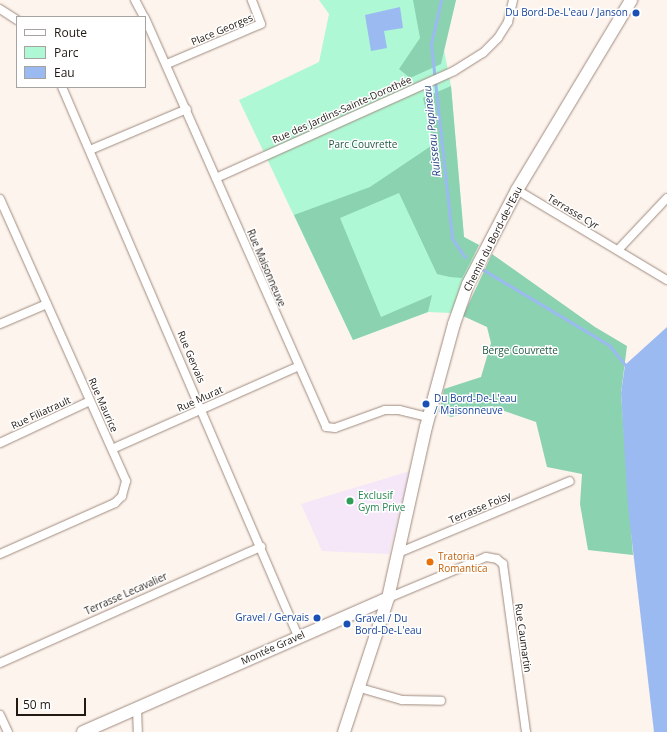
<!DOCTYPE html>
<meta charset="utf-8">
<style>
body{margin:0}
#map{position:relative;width:667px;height:732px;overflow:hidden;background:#fdf4ee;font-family:"Open Sans",sans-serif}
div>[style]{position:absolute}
.commercial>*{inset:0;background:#f5e6f8}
.green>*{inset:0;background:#aff8d5}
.forest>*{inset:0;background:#8ad2b0}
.water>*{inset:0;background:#9cbaf2}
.stream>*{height:3px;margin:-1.5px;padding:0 1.5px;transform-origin:1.5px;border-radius:1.5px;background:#9cbaf2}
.roads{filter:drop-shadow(0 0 1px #a08b7e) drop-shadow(0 0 1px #a08b7e)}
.street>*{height:8px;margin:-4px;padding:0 4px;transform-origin:4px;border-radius:4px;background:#fff}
.secondary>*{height:12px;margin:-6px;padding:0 6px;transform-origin:6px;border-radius:6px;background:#fff}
.dots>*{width:11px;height:11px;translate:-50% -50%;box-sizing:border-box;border:2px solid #fff;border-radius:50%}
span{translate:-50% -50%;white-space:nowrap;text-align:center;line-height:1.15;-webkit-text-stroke:3px #fff;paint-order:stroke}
.transit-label{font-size:10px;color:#164399}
.right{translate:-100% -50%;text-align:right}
.left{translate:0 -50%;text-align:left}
.street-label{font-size:10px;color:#211914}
.park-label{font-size:10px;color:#225a43}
.leisure-label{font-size:10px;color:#27864d}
.food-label{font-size:10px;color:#c56008}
.water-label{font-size:11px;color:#234385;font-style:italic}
.legend{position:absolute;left:16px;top:16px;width:130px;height:72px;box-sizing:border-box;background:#fff;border:1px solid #a6a3a1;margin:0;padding:5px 7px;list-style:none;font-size:12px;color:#211914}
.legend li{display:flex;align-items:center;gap:8px;height:20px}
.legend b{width:20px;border:1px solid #a6a3a1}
.scale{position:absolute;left:16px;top:698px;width:70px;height:18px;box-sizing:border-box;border:2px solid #211914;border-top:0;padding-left:5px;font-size:12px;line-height:14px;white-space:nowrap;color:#211914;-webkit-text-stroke:3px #fff;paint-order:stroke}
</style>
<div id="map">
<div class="commercial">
<i style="clip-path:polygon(410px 471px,389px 554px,322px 551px,301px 504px)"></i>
</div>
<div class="green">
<i style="clip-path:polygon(319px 0,456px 0,444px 50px,451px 86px,464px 237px,479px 245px,451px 313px,428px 312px,353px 340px,239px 100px,319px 62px,329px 14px)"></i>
</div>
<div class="forest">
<i style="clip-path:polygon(413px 0,456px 0,441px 64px,410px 78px,399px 69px,420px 38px)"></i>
<i style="clip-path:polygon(451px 86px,464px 237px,479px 245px,462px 278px,450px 277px,437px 274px,399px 193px,340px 218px,381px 317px,432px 295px,428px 312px,353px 340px,294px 215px,370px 187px,434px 144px,423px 98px)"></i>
<i style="clip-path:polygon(492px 254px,595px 327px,627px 346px,621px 393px,633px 555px,588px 550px,580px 504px,582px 474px,547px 467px,536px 422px,493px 407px,451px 417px,439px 412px,444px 389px,481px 377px,491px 343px,487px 327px,463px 316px)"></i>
</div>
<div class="water">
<i style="clip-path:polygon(400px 7px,403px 28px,384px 31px,387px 48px,371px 51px,365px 15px)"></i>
<i style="clip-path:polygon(667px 327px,667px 732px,654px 732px,628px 507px,621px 393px,625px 365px)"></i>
</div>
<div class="stream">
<i style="left:441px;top:0;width:45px;rotate:102.8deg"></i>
<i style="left:431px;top:44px;width:195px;rotate:83.8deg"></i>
<i style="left:452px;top:238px;width:23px;rotate:56deg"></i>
<i style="left:482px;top:269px;width:148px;rotate:30.9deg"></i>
<i style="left:609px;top:345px;width:26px;rotate:51deg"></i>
</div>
<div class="roads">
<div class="street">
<i style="left:135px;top:0;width:19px;rotate:62deg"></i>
<i style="left:0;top:9px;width:20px;rotate:33deg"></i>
<i style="left:145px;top:18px;width:447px;rotate:66.1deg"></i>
<i style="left:326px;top:427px;width:9px;rotate:6deg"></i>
<i style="left:335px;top:428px;width:53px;rotate:-19.8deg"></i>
<i style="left:385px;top:410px;width:14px"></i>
<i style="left:399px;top:410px;width:32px;rotate:14deg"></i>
<i style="left:167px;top:64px;width:102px;rotate:-23.1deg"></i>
<i style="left:261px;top:24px;width:26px;rotate:-111deg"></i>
<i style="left:62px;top:87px;width:598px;rotate:66.74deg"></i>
<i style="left:90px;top:150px;width:105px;rotate:-22.9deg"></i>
<i style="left:216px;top:178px;width:261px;rotate:-24.2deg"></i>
<i style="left:454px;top:71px;width:34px;rotate:-32deg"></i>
<i style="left:483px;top:53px;width:21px;rotate:-45deg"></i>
<i style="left:498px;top:38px;width:19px;rotate:-58deg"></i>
<i style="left:508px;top:22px;width:23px;rotate:-77deg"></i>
<i style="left:517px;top:190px;width:175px;rotate:31deg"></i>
<i style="left:0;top:199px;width:309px;rotate:65.9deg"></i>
<i style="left:126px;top:481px;width:16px;rotate:105deg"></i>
<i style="left:122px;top:496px;width:10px;rotate:135deg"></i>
<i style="left:115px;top:503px;width:126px;rotate:156.1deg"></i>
<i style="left:618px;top:250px;width:71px;rotate:-46.7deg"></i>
<i style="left:0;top:324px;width:51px;rotate:-23.1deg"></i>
<i style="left:0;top:443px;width:99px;rotate:-25deg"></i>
<i style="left:112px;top:449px;width:202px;rotate:-23.9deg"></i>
<i style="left:398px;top:553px;width:186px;rotate:-22.7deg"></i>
<i style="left:388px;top:598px;width:106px;rotate:-22.7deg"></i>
<i style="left:486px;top:557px;width:11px;rotate:10deg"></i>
<i style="left:497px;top:559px;width:8px;rotate:40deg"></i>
<i style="left:503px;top:564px;width:170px;rotate:82.2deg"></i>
<i style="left:0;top:663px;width:286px;rotate:-24deg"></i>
<i style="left:360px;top:688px;width:44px;rotate:15.9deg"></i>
<i style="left:402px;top:700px;width:39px;rotate:1deg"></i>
<i style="left:137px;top:708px;width:24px;rotate:88deg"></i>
<i style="left:0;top:715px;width:19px;rotate:65deg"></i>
</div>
<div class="secondary">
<i style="left:83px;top:732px;width:333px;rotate:-23.7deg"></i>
<i style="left:344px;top:732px;width:141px;rotate:-71.8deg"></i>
<i style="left:388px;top:598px;width:175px;rotate:-77.5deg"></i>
<i style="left:426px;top:427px;width:107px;rotate:-74.8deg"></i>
<i style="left:454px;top:324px;width:42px;rotate:-70.7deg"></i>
<i style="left:468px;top:284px;width:106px;rotate:-62.5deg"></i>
<i style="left:517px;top:190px;width:222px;rotate:-59deg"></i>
</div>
</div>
<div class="dots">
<i style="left:636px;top:13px;background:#1a4fb4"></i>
<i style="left:426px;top:404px;background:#1a4fb4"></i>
<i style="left:350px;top:501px;background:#2e9e5b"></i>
<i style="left:430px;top:562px;background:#e8710a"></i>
<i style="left:317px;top:618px;background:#1a4fb4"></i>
<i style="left:347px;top:624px;background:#1a4fb4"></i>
</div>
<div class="transit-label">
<span class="right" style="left:628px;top:13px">Du Bord-De-L'eau / Janson</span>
<span class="left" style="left:434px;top:404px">Du Bord-De-L'eau<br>/ Maisonneuve</span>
<span class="right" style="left:309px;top:618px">Gravel / Gervais</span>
<span class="left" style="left:355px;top:624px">Gravel / Du<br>Bord-De-L'eau</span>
</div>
<div class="street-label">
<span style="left:222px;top:30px;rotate:-23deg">Place Georges</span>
<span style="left:342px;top:110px;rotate:-24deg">Rue des Jardins-Sainte-Dorothée</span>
<span style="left:573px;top:212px;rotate:31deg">Terrasse Cyr</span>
<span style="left:493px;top:239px;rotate:-63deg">Chemin du Bord-de-l'Eau</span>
<span style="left:266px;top:268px;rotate:67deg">Rue Maisonneuve</span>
<span style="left:191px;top:357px;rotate:67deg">Rue Gervais</span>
<span style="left:200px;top:399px;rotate:-24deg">Rue Murat</span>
<span style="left:103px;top:405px;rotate:66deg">Rue Maurice</span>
<span style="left:41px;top:413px;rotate:-25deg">Rue Filiatrault</span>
<span style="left:480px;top:508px;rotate:-23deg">Terrasse Foisy</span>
<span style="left:126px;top:594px;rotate:-24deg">Terrasse Lecavalier</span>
<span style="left:523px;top:638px;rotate:82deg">Rue Caumartin</span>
<span style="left:273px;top:648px;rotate:-24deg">Montée Gravel</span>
</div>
<div class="park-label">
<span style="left:363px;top:145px">Parc Couvrette</span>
<span style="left:520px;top:351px">Berge Couvrette</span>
</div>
<div class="leisure-label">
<span class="left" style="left:358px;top:501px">Exclusif<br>Gym Prive</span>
</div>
<div class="food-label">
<span class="left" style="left:438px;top:562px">Tratoria<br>Romantica</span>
</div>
<div class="water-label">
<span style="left:432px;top:131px;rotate:-96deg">Ruisseau Papineau</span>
</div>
<ul class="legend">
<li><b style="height:5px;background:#fff"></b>Route</li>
<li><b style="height:11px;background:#aff8d5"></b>Parc</li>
<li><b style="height:11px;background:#9cbaf2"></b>Eau</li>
</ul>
<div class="scale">50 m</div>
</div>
